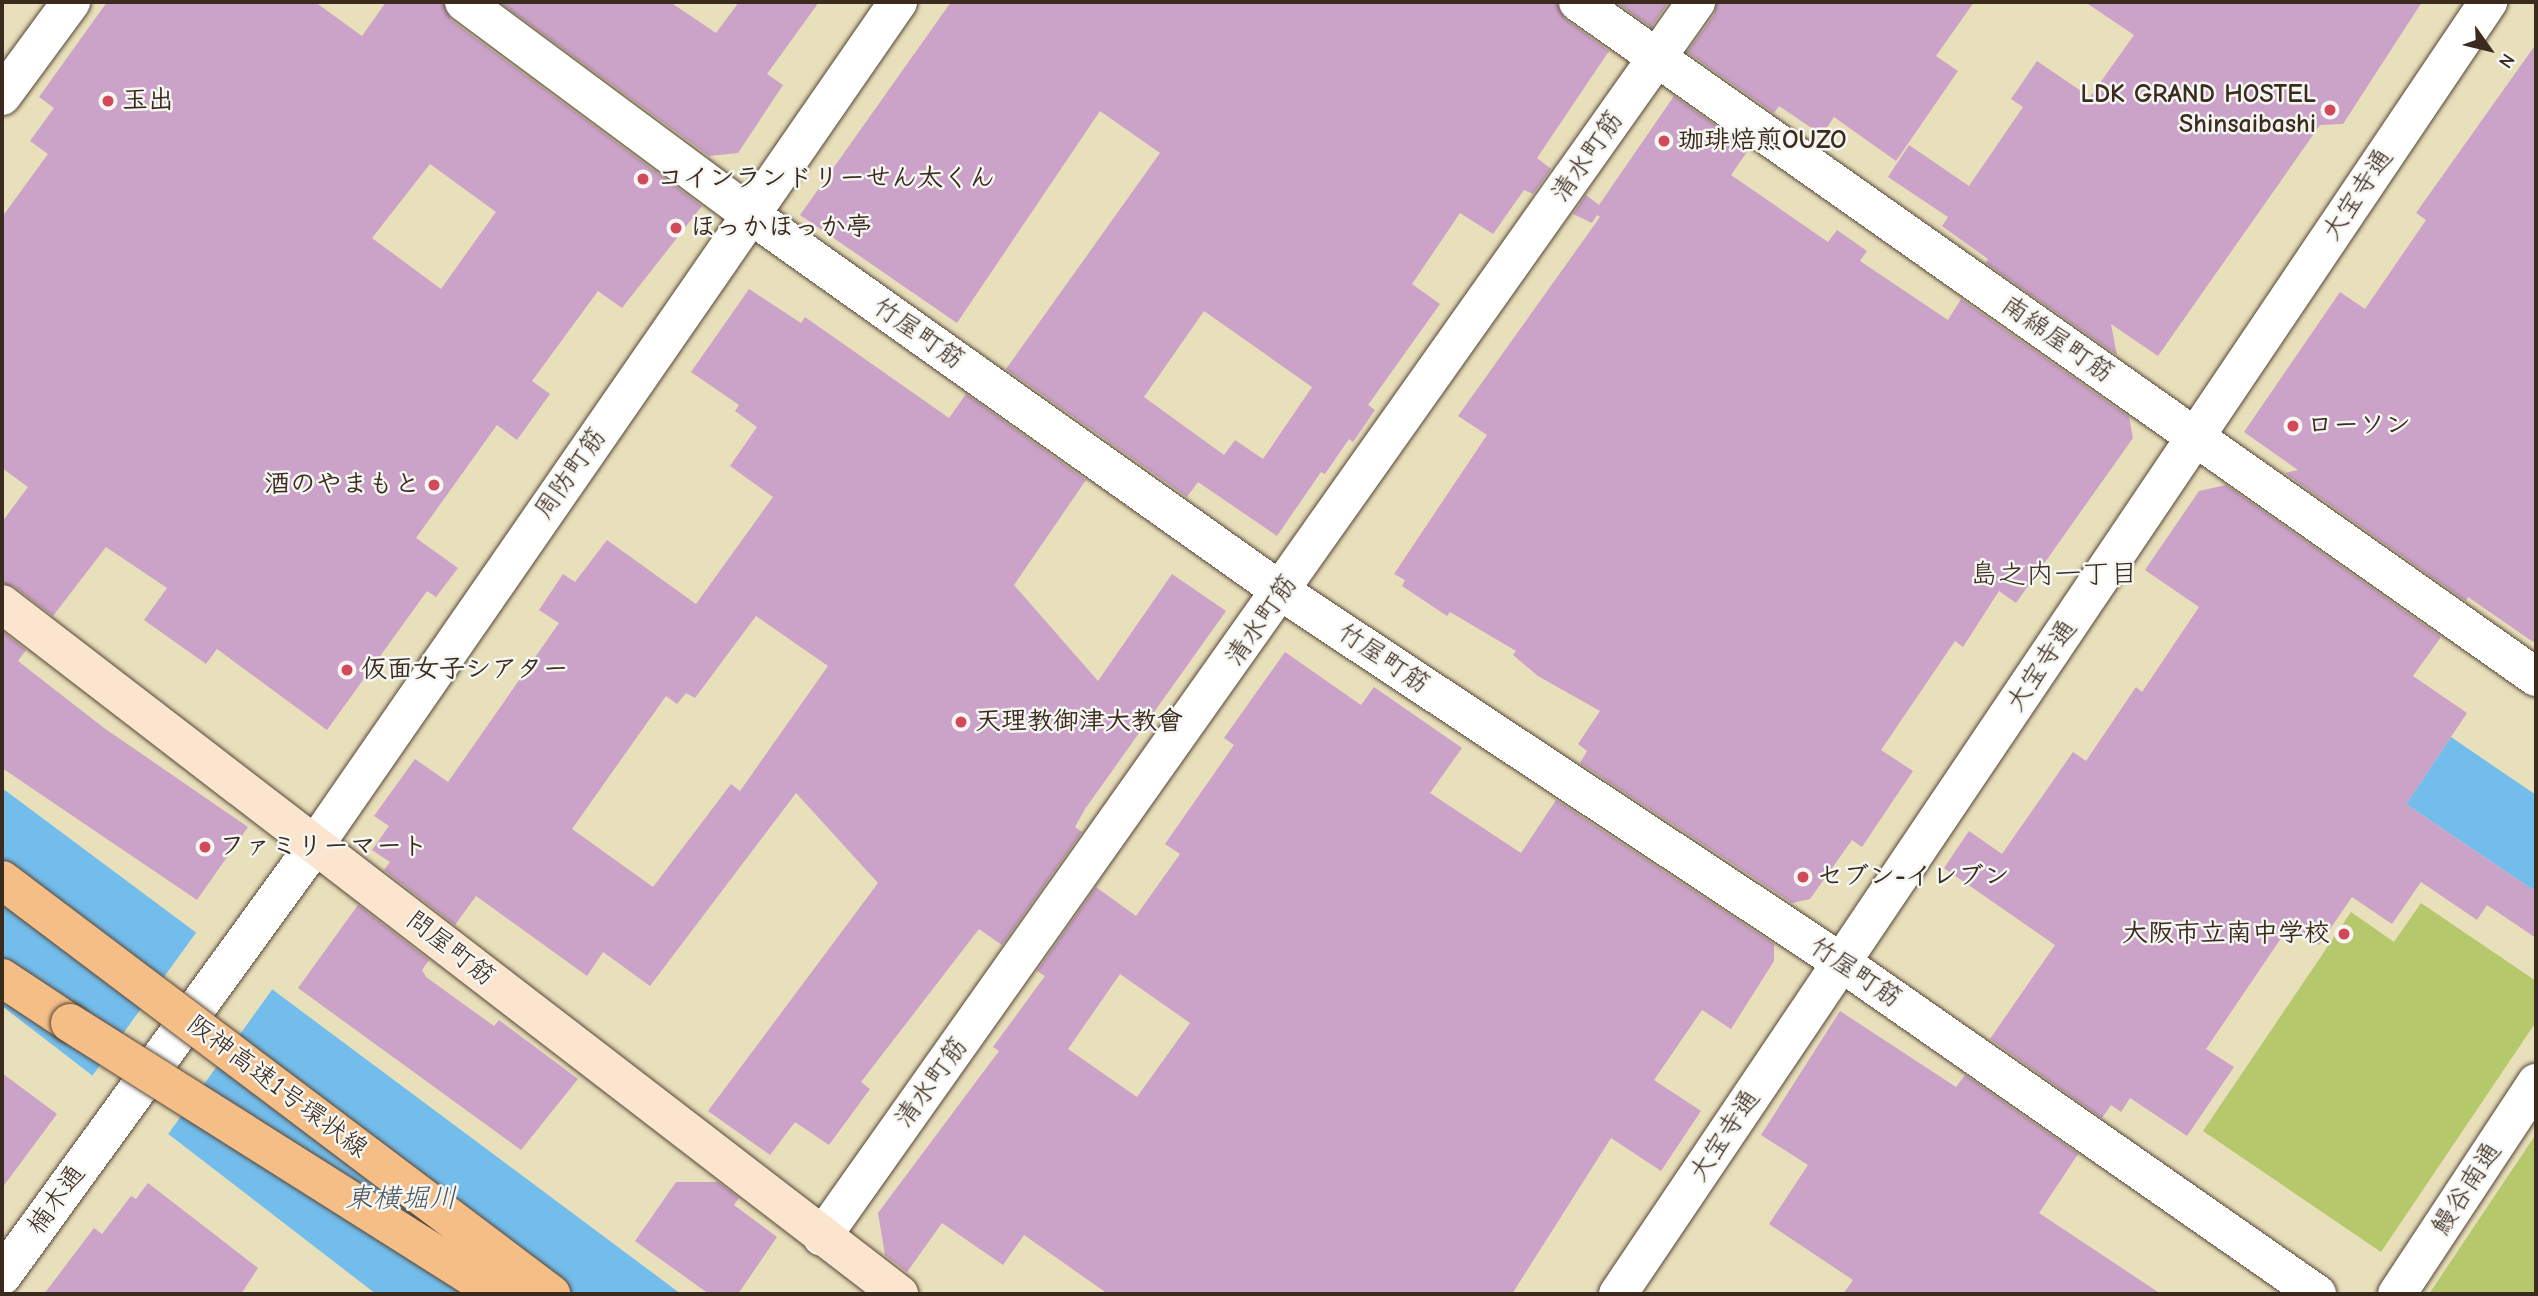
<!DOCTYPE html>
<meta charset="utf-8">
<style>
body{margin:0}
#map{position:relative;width:2538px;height:1296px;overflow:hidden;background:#e8dfbb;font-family:"Comic Neue","Klee One",sans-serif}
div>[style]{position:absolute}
.green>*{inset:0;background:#b5c86c}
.water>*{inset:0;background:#73bdec}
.pier>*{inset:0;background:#e8dfbb}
.building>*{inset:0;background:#cca3c8}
.roads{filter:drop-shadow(0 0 2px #554536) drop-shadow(0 0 2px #554536)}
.street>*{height:38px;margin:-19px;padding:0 19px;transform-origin:19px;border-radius:19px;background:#fff}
.secondary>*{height:38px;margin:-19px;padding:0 19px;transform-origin:19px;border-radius:19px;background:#fbe5cf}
.highway>*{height:38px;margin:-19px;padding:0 19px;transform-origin:19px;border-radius:19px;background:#f6be87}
.bridges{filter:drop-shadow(0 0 2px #554536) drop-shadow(0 0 2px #554536)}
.highway-bridge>*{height:38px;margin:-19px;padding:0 19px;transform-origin:19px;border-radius:19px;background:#f6be87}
.dots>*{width:19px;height:19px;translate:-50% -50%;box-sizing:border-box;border:4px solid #f6f6f2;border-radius:50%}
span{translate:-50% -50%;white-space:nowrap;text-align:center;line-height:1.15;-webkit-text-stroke:5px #f6f6f2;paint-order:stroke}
.poi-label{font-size:26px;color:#3b2a1e;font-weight:700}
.right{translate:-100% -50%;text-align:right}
.left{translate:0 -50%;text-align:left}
.street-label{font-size:26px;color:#3b2a1e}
.neighbourhood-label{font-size:28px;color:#3b2a1e}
.water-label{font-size:28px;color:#4c565c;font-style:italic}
.frame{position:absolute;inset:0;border:4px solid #3b2a1e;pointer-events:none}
.north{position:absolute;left:2454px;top:14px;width:70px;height:70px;-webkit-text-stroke:5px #f6f6f2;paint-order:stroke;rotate:124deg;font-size:19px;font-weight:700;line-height:28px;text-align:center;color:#3b2a1e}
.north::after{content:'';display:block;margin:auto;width:24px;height:32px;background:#3b2a1e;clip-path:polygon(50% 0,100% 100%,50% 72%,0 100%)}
</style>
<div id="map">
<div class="green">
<i style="clip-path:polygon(2421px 903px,2536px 981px,2536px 1022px,2381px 1252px,2203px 1131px,2351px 912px,2394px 942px)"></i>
<i style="clip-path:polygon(2536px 1134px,2536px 1294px,2429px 1294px)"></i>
</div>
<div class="water">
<i style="clip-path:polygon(2451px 737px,2536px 795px,2536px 892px,2406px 804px)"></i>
<i style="clip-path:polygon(2px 788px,681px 1294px,376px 1294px,2px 1006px)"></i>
</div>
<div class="pier">
<i style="clip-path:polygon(198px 930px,274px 987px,166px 1137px,90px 1079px)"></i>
</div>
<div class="building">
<i style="clip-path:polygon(evenodd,107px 2px,315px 2px,362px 36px,386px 2px,443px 2px,451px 20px,702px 206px,622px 308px,598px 291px,532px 381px,550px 394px,517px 440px,497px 425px,416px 538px,458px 568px,436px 597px,427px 591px,327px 730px,217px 649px,206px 664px,144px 620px,167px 588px,106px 547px,53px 616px,15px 587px,2px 583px,2px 522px,28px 487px,2px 468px,2px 217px,48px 154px,30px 141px,54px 108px,39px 97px,107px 2px,430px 164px,496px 212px,441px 289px,372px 238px,430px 164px)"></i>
<i style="clip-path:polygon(500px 2px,670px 2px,716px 33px,739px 2px,819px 2px,767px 74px,783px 85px,738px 153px,709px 156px)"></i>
<i style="clip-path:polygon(evenodd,951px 2px,1556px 2px,1565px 19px,1609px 51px,1537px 158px,1551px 169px,1533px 194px,1524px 190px,1493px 234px,1460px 213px,1412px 284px,1440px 304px,1368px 405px,1375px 410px,1353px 442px,1349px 439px,1325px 474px,1321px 472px,1277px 536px,1198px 482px,1187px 497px,1006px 369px,1160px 153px,1100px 111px,957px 323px,800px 215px,951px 2px,1204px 311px,1312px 387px,1263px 459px,1235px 440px,1224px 455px,1144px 397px,1204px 311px)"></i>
<i style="clip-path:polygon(1616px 2px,1669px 2px,1651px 27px)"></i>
<i style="clip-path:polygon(1717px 2px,1974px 2px,1936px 56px,1958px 71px,1896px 161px,1834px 117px,1822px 135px,1779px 106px,1774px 113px,1687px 52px,1714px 15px)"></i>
<i style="clip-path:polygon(2085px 2px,2422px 2px,2343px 124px,2320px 125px,2158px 356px,2111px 324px,2117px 355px,1986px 263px,1988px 259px,1942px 226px,1948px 217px,1888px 177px,1909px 145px,1969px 186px,2023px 107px,2011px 99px,2037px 61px,2090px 97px,2134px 35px)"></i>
<i style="clip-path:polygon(2536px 44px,2536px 644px,2468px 597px,2466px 601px,2285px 473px,2298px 470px,2244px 432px,2340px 292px,2365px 309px,2426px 220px,2416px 213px)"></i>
<i style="clip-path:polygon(1674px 96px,1749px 149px,1731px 175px,1828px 242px,1837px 230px,1867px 251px,1860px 261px,1948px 320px,1961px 299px,2129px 417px,2133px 438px,2016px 603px,1999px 591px,1963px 647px,1955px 641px,1881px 750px,1913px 771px,1862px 847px,1852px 840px,1810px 899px,1792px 903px,1580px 763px,1587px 751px,1578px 744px,1600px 711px,1538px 676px,1513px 655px,1516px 651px,1450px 612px,1447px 616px,1402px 586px,1405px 580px,1394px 574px,1487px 435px,1458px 416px,1600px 217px,1597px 215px,1592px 223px,1573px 214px,1586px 195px,1599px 205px)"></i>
<i style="clip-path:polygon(evenodd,749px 289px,801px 323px,805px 317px,949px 418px,966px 394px,1086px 480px,1014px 585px,1098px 681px,1172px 574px,1226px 611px,1085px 809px,1075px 827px,1082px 832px,1002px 945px,979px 929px,861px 1082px,870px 1089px,829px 1145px,795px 1122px,770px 1155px,708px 1111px,878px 883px,796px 793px,650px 986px,603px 952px,587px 976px,476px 896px,455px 925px,384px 870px,390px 862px,372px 850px,389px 826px,374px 816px,415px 759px,448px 782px,559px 623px,539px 610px,563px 574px,575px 582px,607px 540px,696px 604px,773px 497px,730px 466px,757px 427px,735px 411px,739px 405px,691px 372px,749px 289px,756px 616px,828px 666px,740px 791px,731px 784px,653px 887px,572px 829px,666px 696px,677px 704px,686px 693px,695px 698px,756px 616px)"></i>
<i style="clip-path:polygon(2226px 485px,2441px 637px,2413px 676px,2467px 713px,2406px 804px,2536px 892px,2536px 938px,2487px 905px,2477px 920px,2421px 882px,2392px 924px,2352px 897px,2319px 945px,2290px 925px,2206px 1049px,2234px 1067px,2187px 1136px,2130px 1098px,2121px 1112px,2111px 1105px,2102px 1118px,1990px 1039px,2055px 945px,1944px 868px,1969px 831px,2002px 854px,2073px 752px,2086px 761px,2136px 687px,2142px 692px,2199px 607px,2145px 570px,2199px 491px)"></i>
<i style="clip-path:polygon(2px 631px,26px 650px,18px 661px,104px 728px,248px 827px,197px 900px,2px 768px)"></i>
<i style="clip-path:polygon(evenodd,1285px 652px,1361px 705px,1374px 687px,1462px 748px,1430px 793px,1521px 853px,1556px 800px,1774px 944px,1774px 961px,1731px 1029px,1702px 1010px,1654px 1080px,1701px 1111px,1661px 1171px,1611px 1138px,1512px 1294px,1108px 1294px,1024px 1235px,1003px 1265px,942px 1223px,907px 1272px,885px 1255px,878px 1213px,999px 1051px,993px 1047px,1045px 976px,1037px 971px,1096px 887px,1136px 916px,1180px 854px,1165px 844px,1234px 745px,1224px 738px,1285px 652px,1120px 974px,1190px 1023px,1137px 1097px,1068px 1049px,1120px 974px)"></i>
<i style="clip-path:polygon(358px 905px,429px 960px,422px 970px,426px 977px,494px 1026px,499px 1020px,578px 1079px,521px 1150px,298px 988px)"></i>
<i style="clip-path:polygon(1840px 1011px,1956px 1087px,1965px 1075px,2078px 1154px,2039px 1213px,2161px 1294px,1843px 1294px,1853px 1280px,1769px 1224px,1808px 1165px,1761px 1135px)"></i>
<i style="clip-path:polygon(2px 1073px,57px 1114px,2px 1188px)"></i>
<i style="clip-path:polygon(676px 1182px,718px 1182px,739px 1198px,734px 1205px,777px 1237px,738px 1294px,709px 1294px,635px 1241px)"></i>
<i style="clip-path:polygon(148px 1183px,258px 1268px,241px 1294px,44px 1294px,94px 1228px,102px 1234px,131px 1196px,136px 1199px)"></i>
</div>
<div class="roads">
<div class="street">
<i style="left:464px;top:2px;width:357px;rotate:36.6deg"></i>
<i style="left:751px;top:215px;width:651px;rotate:35.37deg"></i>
<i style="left:1282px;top:592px;width:672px;rotate:33.52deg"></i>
<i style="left:1842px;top:963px;width:579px;rotate:34.87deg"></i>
<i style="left:1578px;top:2px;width:1172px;rotate:35.17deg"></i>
<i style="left:2px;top:96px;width:117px;rotate:-53.7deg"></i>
<i style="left:822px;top:1237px;width:1513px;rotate:-54.71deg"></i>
<i style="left:2px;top:1276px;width:533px;rotate:-54.01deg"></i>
<i style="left:315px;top:845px;width:1025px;rotate:-55.33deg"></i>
<i style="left:1618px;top:1294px;width:1558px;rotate:-56.04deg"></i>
<i style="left:2397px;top:1294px;width:253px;rotate:-56.6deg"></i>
</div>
<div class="secondary">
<i style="left:2px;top:604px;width:1132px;rotate:37.57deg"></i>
</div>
<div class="highway">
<i style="left:2px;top:978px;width:82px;rotate:33.5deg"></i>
</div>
</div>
<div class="bridges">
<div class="highway-bridge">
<i style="left:2px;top:880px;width:688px;rotate:37.02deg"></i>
<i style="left:70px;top:1023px;width:507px;rotate:32.28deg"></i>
</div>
</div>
<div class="dots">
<i style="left:108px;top:101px;background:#d1495b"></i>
<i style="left:2330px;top:110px;background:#d1495b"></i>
<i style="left:1664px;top:141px;background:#d1495b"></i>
<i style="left:643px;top:179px;background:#d1495b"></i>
<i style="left:676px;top:228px;background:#d1495b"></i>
<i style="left:2293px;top:426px;background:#d1495b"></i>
<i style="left:434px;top:485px;background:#d1495b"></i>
<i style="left:347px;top:670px;background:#d1495b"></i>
<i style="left:961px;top:722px;background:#d1495b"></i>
<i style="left:205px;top:847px;background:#d1495b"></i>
<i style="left:1803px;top:877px;background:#d1495b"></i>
<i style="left:2344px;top:934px;background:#d1495b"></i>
</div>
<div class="poi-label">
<span class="right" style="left:2316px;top:110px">LDK GRAND HOSTEL<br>Shinsaibashi</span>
<span class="left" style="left:122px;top:101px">玉出</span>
<span class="left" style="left:1678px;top:141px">珈琲焙煎OUZO</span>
<span class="left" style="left:657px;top:179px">コインランドリーせん太くん</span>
<span class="left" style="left:690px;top:228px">ほっかほっか亭</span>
<span class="left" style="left:2307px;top:426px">ローソン</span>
<span class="right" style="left:420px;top:485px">酒のやまもと</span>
<span class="left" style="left:361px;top:670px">仮面女子シアター</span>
<span class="left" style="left:975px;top:722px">天理教御津大教會</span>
<span class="left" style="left:219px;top:847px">ファミリーマート</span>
<span class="left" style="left:1817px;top:877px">セブン-イレブン</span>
<span class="right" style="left:2330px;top:934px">大阪市立南中学校</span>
</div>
<div class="street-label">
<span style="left:1588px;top:157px;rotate:-55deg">清水町筋</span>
<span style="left:2358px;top:195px;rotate:-56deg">大宝寺通</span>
<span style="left:918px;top:334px;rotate:35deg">竹屋町筋</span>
<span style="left:2057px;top:340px;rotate:35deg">南綿屋町筋</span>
<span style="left:571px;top:474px;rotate:-55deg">周防町筋</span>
<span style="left:1262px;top:621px;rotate:-55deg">清水町筋</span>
<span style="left:1383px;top:659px;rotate:34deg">竹屋町筋</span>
<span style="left:2042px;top:666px;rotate:-56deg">大宝寺通</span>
<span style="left:450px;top:949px;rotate:38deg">問屋町筋</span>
<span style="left:1855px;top:973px;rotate:34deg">竹屋町筋</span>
<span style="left:932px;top:1083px;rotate:-54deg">清水町筋</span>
<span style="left:277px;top:1087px;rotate:37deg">阪神高速1号環状線</span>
<span style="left:1725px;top:1136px;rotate:-56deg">大宝寺通</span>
<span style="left:2467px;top:1189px;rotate:-57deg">鰻谷南通</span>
<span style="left:57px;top:1200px;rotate:-54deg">楠木通</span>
</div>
<div class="neighbourhood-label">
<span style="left:2054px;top:574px">島之内一丁目</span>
</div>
<div class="water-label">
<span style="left:401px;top:1198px">東横堀川</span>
</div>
<div class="frame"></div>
<div class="north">N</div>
</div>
